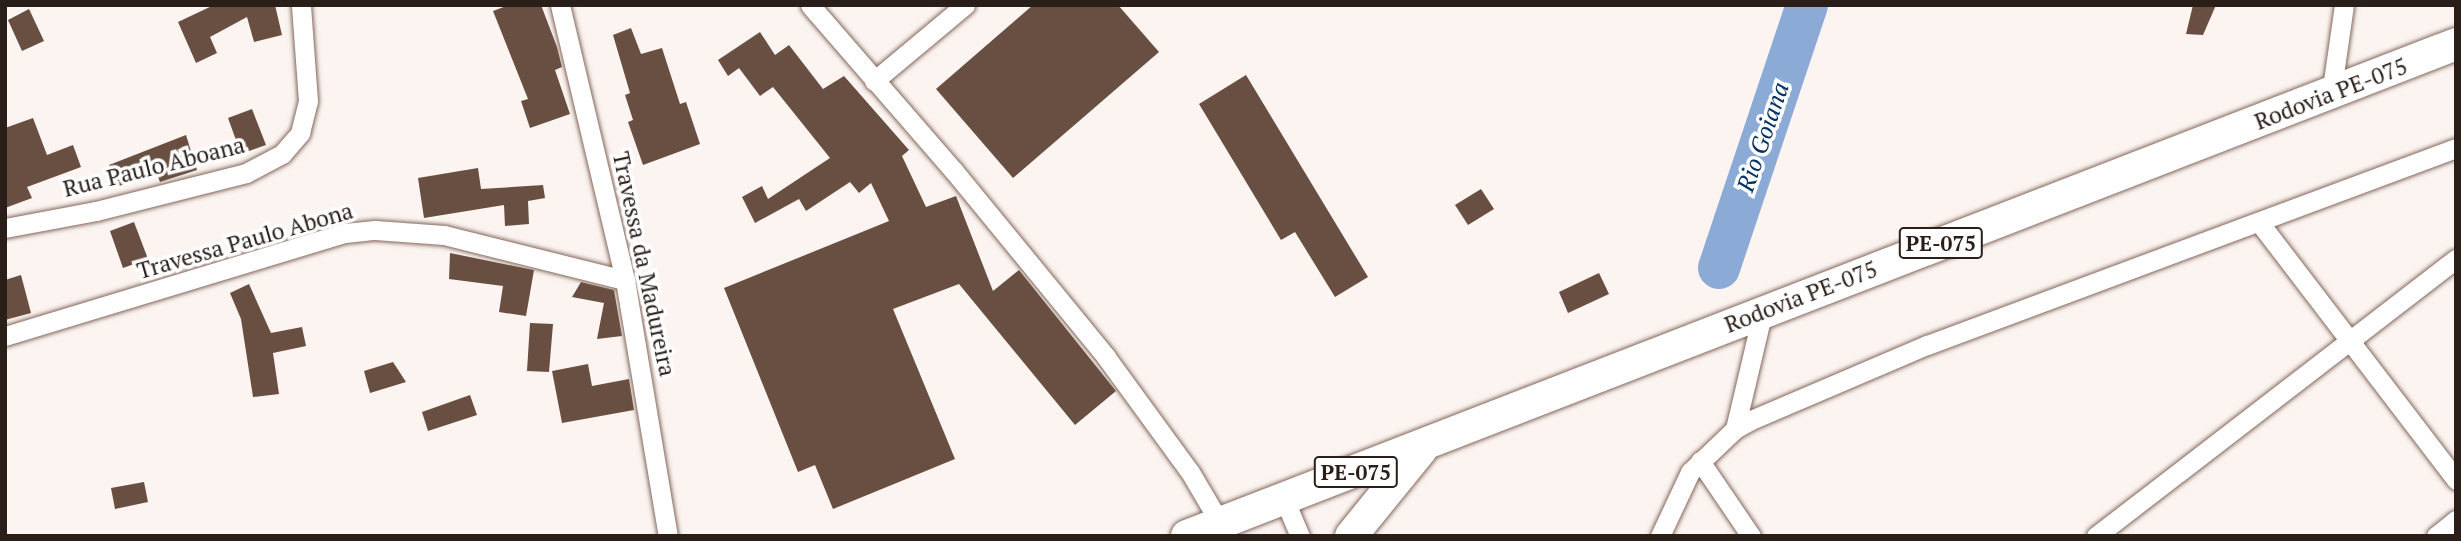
<!DOCTYPE html>
<style>
body{margin:0}
#map{position:relative;width:2461px;height:541px;overflow:hidden;background:#fbf4f1;font-family:"PT Serif",serif}
div>[style]{position:absolute}
.river>*{height:42px;margin:-21px;padding:0 21px;transform-origin:21px;border-radius:21px;background:#8babd6}
.building>*{inset:0;background:#694f41}
.roads{filter:drop-shadow(0 0 2px #83675a) drop-shadow(0 0 2px #83675a)}
.minor>*{height:19px;margin:-9.5px;padding:0 9.5px;transform-origin:9.5px;border-radius:9.5px;background:#fff}
.primary>*{height:32px;margin:-16px;padding:0 16px;transform-origin:16px;border-radius:16px;background:#fff}
span{translate:-50% -50%;white-space:nowrap;text-align:center;line-height:1.15;-webkit-text-stroke:7px #fff;paint-order:stroke}
.shield-label span{padding:2px 5px;background:#fff;border:2px solid;border-radius:5px;-webkit-text-stroke-width:0}
.shield-label{font-size:21px;color:#2a1e19;font-weight:700}
.street-label{font-size:23px;color:#2a1e19}
.water-label{font-size:24px;color:#043366;font-style:italic}
.frame{position:absolute;inset:0;border:7px solid #2a1e19;pointer-events:none}
</style>
<div id="map">
<div class="river">
<i style="left:1719px;top:268px;width:277px;rotate:-71.5deg"></i>
</div>
<div class="building">
<i style="clip-path:polygon(214px 5px,275px 5px,282px 35px,254px 42px,247px 17px,210px 37px,217px 53px,196px 63px,178px 22px)"></i>
<i style="clip-path:polygon(509px 5px,541px 5px,557px 47px,562px 67px,555px 70px,570px 114px,530px 128px,521px 101px,528px 99px,493px 11px)"></i>
<i style="clip-path:polygon(1033px 5px,1118px 5px,1159px 52px,1013px 178px,936px 89px)"></i>
<i style="clip-path:polygon(2193px 5px,2216px 5px,2203px 35px,2186px 34px)"></i>
<i style="clip-path:polygon(29px 9px,44px 41px,22px 51px,8px 20px)"></i>
<i style="clip-path:polygon(631px 28px,641px 54px,662px 48px,680px 104px,686px 102px,700px 144px,643px 165px,628px 122px,633px 120px,625px 95px,630px 93px,613px 35px)"></i>
<i style="clip-path:polygon(760px 32px,775px 55px,789px 45px,823px 89px,844px 76px,909px 150px,902px 156px,926px 207px,956px 196px,993px 291px,1019px 270px,1116px 391px,1075px 425px,959px 284px,893px 309px,955px 459px,833px 509px,815px 465px,798px 472px,724px 288px,889px 221px,871px 183px,859px 193px,850px 182px,806px 211px,799px 199px,755px 223px,742px 197px,762px 186px,768px 199px,830px 158px,773px 87px,760px 96px,739px 68px,728px 76px,718px 60px)"></i>
<i style="clip-path:polygon(1246px 75px,1368px 277px,1335px 297px,1295px 232px,1281px 240px,1199px 104px)"></i>
<i style="clip-path:polygon(252px 109px,266px 145px,241px 154px,228px 118px)"></i>
<i style="clip-path:polygon(33px 118px,47px 155px,73px 145px,81px 167px,27px 187px,32px 198px,5px 208px,5px 128px)"></i>
<i style="clip-path:polygon(186px 135px,197px 170px,160px 182px,156px 171px,117px 187px,109px 165px)"></i>
<i style="clip-path:polygon(478px 168px,481px 189px,543px 185px,545px 198px,528px 201px,529px 224px,505px 226px,504px 205px,424px 218px,418px 178px)"></i>
<i style="clip-path:polygon(1481px 189px,1494px 209px,1468px 225px,1455px 205px)"></i>
<i style="clip-path:polygon(134px 222px,148px 259px,123px 268px,110px 231px)"></i>
<i style="clip-path:polygon(450px 253px,534px 270px,526px 316px,499px 312px,503px 286px,449px 279px)"></i>
<i style="clip-path:polygon(1599px 273px,1609px 294px,1568px 313px,1559px 292px)"></i>
<i style="clip-path:polygon(21px 275px,31px 313px,5px 320px,5px 280px)"></i>
<i style="clip-path:polygon(581px 282px,614px 290px,622px 336px,597px 339px,604px 303px,572px 297px)"></i>
<i style="clip-path:polygon(249px 284px,271px 333px,302px 327px,306px 346px,273px 353px,279px 394px,253px 397px,241px 319px,230px 293px)"></i>
<i style="clip-path:polygon(530px 323px,553px 324px,549px 372px,527px 371px)"></i>
<i style="clip-path:polygon(393px 362px,406px 382px,370px 393px,364px 371px)"></i>
<i style="clip-path:polygon(588px 364px,592px 386px,629px 379px,634px 410px,562px 423px,552px 371px)"></i>
<i style="clip-path:polygon(470px 395px,477px 415px,428px 431px,422px 412px)"></i>
<i style="clip-path:polygon(144px 482px,148px 502px,115px 509px,111px 488px)"></i>
</div>
<div class="roads">
<div class="minor">
<i style="left:560px;top:5px;width:283px;rotate:76.7deg"></i>
<i style="left:625px;top:280px;width:260px;rotate:80.5deg"></i>
<i style="left:810px;top:5px;width:220px;rotate:49.1deg"></i>
<i style="left:954px;top:171px;width:240px;rotate:50.7deg"></i>
<i style="left:1106px;top:357px;width:142px;rotate:53.9deg"></i>
<i style="left:1190px;top:472px;width:59px;rotate:59.5deg"></i>
<i style="left:874px;top:81px;width:119px;rotate:-39.9deg"></i>
<i style="left:2331px;top:95px;width:91px;rotate:-81.8deg"></i>
<i style="left:2259px;top:222px;width:325px;rotate:52.6deg"></i>
<i style="left:5px;top:228px;width:93px;rotate:-10.6deg"></i>
<i style="left:96px;top:211px;width:155px;rotate:-14.2deg"></i>
<i style="left:246px;top:173px;width:41px;rotate:-27.8deg"></i>
<i style="left:282px;top:154px;width:28px;rotate:-49deg"></i>
<i style="left:300px;top:133px;width:33px;rotate:-76deg"></i>
<i style="left:308px;top:101px;width:96px;rotate:-94.2deg"></i>
<i style="left:5px;top:336px;width:355px;rotate:-16.9deg"></i>
<i style="left:345px;top:233px;width:30px;rotate:-6deg"></i>
<i style="left:375px;top:230px;width:69px;rotate:4.1deg"></i>
<i style="left:444px;top:235px;width:187px;rotate:14deg"></i>
<i style="left:1735px;top:429px;width:121px;rotate:-76.7deg"></i>
<i style="left:1700px;top:461px;width:91px;rotate:55.8deg"></i>
<i style="left:1285px;top:501px;width:38px;rotate:67deg"></i>
<i style="left:1660px;top:536px;width:71px;rotate:-64.9deg"></i>
<i style="left:1690px;top:472px;width:62px;rotate:-43.7deg"></i>
<i style="left:1735px;top:429px;width:18px;rotate:-29deg"></i>
<i style="left:1751px;top:420px;width:191px;rotate:-23.1deg"></i>
<i style="left:1927px;top:345px;width:564px;rotate:-20.43deg"></i>
<i style="left:2096px;top:536px;width:454px;rotate:-37.6deg"></i>
<i style="left:2436px;top:536px;width:26px;rotate:-39deg"></i>
</div>
<div class="primary">
<i style="left:1187px;top:536px;width:1361px;rotate:-21.19deg"></i>
<i style="left:1351px;top:536px;width:111px;rotate:-50.9deg"></i>
</div>
</div>
<div class="shield-label">
<span style="left:1941px;top:243px">PE-075</span>
<span style="left:1356px;top:472px">PE-075</span>
</div>
<div class="street-label">
<span style="left:2331px;top:94px;rotate:-21deg">Rodovia PE-075</span>
<span style="left:154px;top:167px;rotate:-14deg">Rua Paulo Aboana</span>
<span style="left:245px;top:241px;rotate:-16deg">Travessa Paulo Abona</span>
<span style="left:644px;top:264px;rotate:78deg">Travessa da Madureira</span>
<span style="left:1801px;top:297px;rotate:-21deg">Rodovia PE-075</span>
</div>
<div class="water-label">
<span style="left:1763px;top:137px;rotate:-71deg">Rio Goiana</span>
</div>
<div class="frame"></div>
</div>
